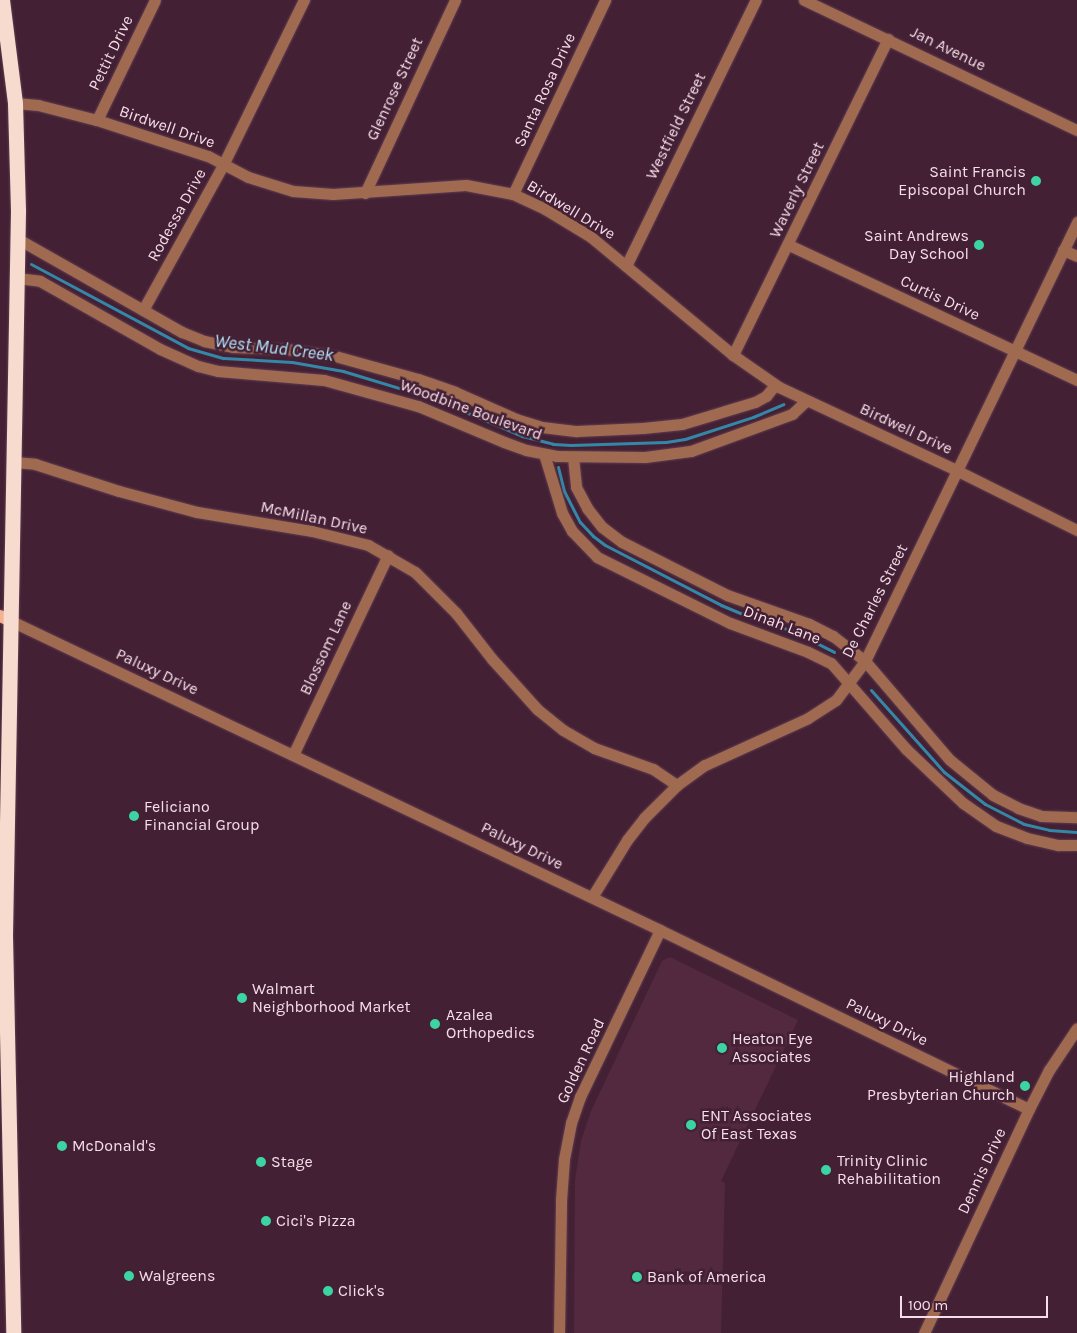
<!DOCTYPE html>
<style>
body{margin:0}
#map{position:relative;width:1077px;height:1333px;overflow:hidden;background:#442034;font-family:Karla,sans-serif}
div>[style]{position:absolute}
.built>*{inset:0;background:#532940}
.stream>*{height:3px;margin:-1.5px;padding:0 1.5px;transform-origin:1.5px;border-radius:1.5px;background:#3388a8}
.roads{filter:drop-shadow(0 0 1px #603e51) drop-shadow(0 0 1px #603e51)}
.minor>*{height:11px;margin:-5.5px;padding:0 5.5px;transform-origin:5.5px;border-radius:5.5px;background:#a06a50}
.major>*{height:12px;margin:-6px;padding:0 6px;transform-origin:6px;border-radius:6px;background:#f5b292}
.highway>*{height:15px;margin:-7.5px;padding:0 7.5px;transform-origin:7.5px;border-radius:7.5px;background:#f6dbce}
.dots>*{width:14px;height:14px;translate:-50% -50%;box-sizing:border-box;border:2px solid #442034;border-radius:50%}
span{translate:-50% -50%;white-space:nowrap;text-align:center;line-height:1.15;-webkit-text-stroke:5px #442034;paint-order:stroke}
.street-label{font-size:16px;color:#f5dde9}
.poi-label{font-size:16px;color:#f5dde9}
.right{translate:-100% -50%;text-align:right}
.left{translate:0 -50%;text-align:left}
.water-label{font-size:18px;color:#b0e1f7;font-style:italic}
.scale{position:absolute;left:900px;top:1296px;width:148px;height:22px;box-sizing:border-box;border:2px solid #f5dde9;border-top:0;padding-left:6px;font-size:15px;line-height:18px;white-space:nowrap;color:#f5dde9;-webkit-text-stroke:4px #442034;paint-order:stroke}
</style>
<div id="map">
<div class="built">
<i style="clip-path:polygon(670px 957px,798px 1020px,721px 1181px,725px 1183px,721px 1333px,574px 1333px,575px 1180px,581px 1141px,591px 1111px,662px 961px)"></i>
</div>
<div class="stream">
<i style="left:31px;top:264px;width:178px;rotate:28.1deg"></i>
<i style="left:188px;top:348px;width:37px;rotate:16deg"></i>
<i style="left:224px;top:358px;width:68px;rotate:3.4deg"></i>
<i style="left:292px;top:362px;width:52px;rotate:10deg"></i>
<i style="left:343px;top:371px;width:96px;rotate:16.9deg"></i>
<i style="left:435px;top:399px;width:95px;rotate:23deg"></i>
<i style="left:522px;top:436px;width:32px;rotate:14deg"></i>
<i style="left:553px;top:444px;width:18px;rotate:3deg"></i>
<i style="left:571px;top:445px;width:95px;rotate:-1.8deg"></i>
<i style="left:666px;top:442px;width:19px;rotate:-9deg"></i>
<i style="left:685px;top:439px;width:71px;rotate:-17.9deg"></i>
<i style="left:753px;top:417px;width:33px;rotate:-23deg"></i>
<i style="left:558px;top:467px;width:25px;rotate:76deg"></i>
<i style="left:564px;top:491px;width:35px;rotate:63deg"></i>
<i style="left:580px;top:522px;width:19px;rotate:47deg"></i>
<i style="left:593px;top:536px;width:15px;rotate:37deg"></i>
<i style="left:605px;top:545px;width:131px;rotate:27.3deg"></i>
<i style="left:721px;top:605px;width:41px;rotate:22.8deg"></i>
<i style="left:759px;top:621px;width:35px;rotate:16deg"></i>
<i style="left:793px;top:631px;width:46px;rotate:27.1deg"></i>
<i style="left:871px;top:690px;width:110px;rotate:48.3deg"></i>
<i style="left:944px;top:772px;width:52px;rotate:38deg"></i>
<i style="left:985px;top:804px;width:44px;rotate:27.1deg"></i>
<i style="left:1024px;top:824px;width:26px;rotate:13deg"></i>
<i style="left:1049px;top:830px;width:28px;rotate:4deg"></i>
</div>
<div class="roads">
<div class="minor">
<i style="left:804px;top:0;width:302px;rotate:25.5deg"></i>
<i style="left:15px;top:103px;width:23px;rotate:5deg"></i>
<i style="left:38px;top:105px;width:61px;rotate:14.3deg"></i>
<i style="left:97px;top:120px;width:117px;rotate:18deg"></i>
<i style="left:208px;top:156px;width:45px;rotate:27.7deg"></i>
<i style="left:248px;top:177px;width:47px;rotate:17.3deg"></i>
<i style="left:293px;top:191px;width:40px;rotate:4.3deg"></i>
<i style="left:333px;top:194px;width:133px;rotate:-3.9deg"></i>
<i style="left:466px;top:185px;width:48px;rotate:10.8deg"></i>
<i style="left:513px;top:194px;width:35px;rotate:25deg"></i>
<i style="left:545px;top:209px;width:54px;rotate:31.3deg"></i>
<i style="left:591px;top:237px;width:185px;rotate:39.7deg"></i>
<i style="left:733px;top:355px;width:56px;rotate:34.8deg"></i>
<i style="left:779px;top:387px;width:198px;rotate:25.1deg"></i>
<i style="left:958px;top:471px;width:133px;rotate:26.4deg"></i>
<i style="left:97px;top:120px;width:133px;rotate:-64.2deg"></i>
<i style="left:365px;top:193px;width:213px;rotate:-65deg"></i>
<i style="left:513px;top:194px;width:215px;rotate:-64.6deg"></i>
<i style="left:18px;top:239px;width:189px;rotate:29.6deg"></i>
<i style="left:182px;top:332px;width:24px;rotate:22deg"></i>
<i style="left:204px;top:341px;width:30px;rotate:12deg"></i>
<i style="left:233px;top:347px;width:53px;rotate:2.2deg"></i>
<i style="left:286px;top:349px;width:49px;rotate:8.1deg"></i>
<i style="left:335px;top:356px;width:86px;rotate:15.5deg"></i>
<i style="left:418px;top:379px;width:39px;rotate:19deg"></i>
<i style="left:455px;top:392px;width:67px;rotate:23.9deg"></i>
<i style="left:516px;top:419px;width:27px;rotate:17deg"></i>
<i style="left:542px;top:427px;width:35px;rotate:7deg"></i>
<i style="left:577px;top:431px;width:66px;rotate:-2.6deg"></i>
<i style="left:643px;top:428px;width:39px;rotate:-6deg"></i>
<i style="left:682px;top:424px;width:76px;rotate:-16.8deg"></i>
<i style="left:755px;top:402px;width:13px;rotate:-29deg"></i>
<i style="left:766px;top:396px;width:14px;rotate:-51deg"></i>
<i style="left:789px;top:245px;width:318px;rotate:25.1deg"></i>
<i style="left:1063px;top:250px;width:15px;rotate:23deg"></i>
<i style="left:626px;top:266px;width:296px;rotate:-64deg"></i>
<i style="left:17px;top:278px;width:23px;rotate:7deg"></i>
<i style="left:40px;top:281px;width:138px;rotate:29.5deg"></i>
<i style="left:160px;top:349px;width:42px;rotate:24.1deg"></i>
<i style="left:198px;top:366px;width:21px;rotate:14deg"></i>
<i style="left:218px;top:371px;width:106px;rotate:4.9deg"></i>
<i style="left:324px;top:380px;width:98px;rotate:15.5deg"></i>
<i style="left:418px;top:406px;width:93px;rotate:22.7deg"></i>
<i style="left:504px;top:442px;width:23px;rotate:20deg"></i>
<i style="left:526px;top:450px;width:31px;rotate:11deg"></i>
<i style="left:556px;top:456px;width:89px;rotate:0.6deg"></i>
<i style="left:645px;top:457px;width:46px;rotate:-7.4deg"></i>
<i style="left:691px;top:451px;width:108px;rotate:-20.1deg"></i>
<i style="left:792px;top:414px;width:19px;rotate:-43deg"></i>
<i style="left:143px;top:310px;width:166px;rotate:-61.1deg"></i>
<i style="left:223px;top:165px;width:184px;rotate:-63.9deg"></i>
<i style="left:733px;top:355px;width:352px;rotate:-63.9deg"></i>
<i style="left:544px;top:454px;width:62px;rotate:73deg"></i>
<i style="left:562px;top:513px;width:21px;rotate:61deg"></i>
<i style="left:572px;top:531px;width:36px;rotate:46deg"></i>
<i style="left:597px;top:557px;width:148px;rotate:26.4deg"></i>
<i style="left:730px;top:623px;width:83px;rotate:20.4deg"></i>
<i style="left:808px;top:652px;width:25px;rotate:26deg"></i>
<i style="left:831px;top:663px;width:114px;rotate:48.9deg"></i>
<i style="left:906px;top:749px;width:79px;rotate:43.5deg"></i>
<i style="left:963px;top:803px;width:40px;rotate:34.9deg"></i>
<i style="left:996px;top:826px;width:33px;rotate:21deg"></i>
<i style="left:1027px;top:838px;width:32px;rotate:13deg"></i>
<i style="left:1058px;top:845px;width:19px"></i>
<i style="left:573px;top:457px;width:30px;rotate:84deg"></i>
<i style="left:576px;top:487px;width:24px;rotate:62deg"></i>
<i style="left:587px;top:508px;width:24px;rotate:52deg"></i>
<i style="left:602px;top:527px;width:25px;rotate:37deg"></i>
<i style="left:622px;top:542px;width:118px;rotate:26.8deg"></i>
<i style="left:727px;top:595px;width:87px;rotate:19.5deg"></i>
<i style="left:809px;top:624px;width:27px;rotate:27deg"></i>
<i style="left:833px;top:636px;width:41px;rotate:38deg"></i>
<i style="left:865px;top:661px;width:130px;rotate:49.4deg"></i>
<i style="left:950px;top:760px;width:55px;rotate:39.1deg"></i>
<i style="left:993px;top:795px;width:28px;rotate:27deg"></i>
<i style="left:1018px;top:808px;width:24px;rotate:19deg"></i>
<i style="left:1041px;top:816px;width:36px;rotate:2deg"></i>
<i style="left:14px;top:462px;width:21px;rotate:5deg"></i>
<i style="left:35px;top:464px;width:88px;rotate:17.8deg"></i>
<i style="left:119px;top:491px;width:81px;rotate:15.1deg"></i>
<i style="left:197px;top:512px;width:117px;rotate:9.4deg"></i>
<i style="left:312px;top:531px;width:58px;rotate:14deg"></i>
<i style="left:368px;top:545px;width:54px;rotate:29.9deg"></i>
<i style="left:415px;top:572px;width:58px;rotate:45deg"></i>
<i style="left:456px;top:613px;width:58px;rotate:52deg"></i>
<i style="left:492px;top:659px;width:67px;rotate:48deg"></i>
<i style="left:537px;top:709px;width:33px;rotate:39deg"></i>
<i style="left:563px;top:730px;width:36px;rotate:30deg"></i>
<i style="left:594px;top:748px;width:63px;rotate:19.6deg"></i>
<i style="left:653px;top:769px;width:29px;rotate:34deg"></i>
<i style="left:9px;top:620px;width:721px;rotate:25.46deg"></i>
<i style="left:660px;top:930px;width:410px;rotate:25.9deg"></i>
<i style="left:293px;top:755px;width:221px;rotate:-64.6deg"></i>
<i style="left:592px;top:897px;width:67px;rotate:-58.4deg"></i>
<i style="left:627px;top:840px;width:28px;rotate:-52deg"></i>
<i style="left:644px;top:818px;width:47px;rotate:-45deg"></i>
<i style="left:677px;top:785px;width:34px;rotate:-36deg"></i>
<i style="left:705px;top:765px;width:113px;rotate:-24.5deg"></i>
<i style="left:808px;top:718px;width:33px;rotate:-33deg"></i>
<i style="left:836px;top:700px;width:49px;rotate:-53.4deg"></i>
<i style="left:865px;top:661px;width:488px;rotate:-64.2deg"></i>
<i style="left:559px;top:1333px;width:133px;rotate:-89.1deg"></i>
<i style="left:561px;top:1200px;width:41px;rotate:-85.8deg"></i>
<i style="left:564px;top:1159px;width:37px;rotate:-79deg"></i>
<i style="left:571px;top:1123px;width:28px;rotate:-71deg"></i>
<i style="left:580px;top:1097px;width:185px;rotate:-64.4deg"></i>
<i style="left:924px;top:1333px;width:247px;rotate:-64.9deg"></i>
<i style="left:1029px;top:1109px;width:44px;rotate:-62.9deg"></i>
<i style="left:1049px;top:1070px;width:50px;rotate:-56.3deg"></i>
</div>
<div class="major">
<i style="left:0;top:616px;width:10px;rotate:24deg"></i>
</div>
<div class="highway">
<i style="left:2px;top:0;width:104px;rotate:82.8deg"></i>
<i style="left:15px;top:103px;width:108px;rotate:88.4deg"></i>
<i style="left:18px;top:211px;width:725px;rotate:91.03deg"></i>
<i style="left:5px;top:936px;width:397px;rotate:88.8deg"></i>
</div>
</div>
<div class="dots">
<i style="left:1036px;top:181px;background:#3dd4a3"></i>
<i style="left:979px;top:245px;background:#3dd4a3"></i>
<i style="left:134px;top:816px;background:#3dd4a3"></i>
<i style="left:242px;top:998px;background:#3dd4a3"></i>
<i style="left:435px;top:1024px;background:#3dd4a3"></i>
<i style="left:722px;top:1048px;background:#3dd4a3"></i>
<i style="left:1025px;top:1086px;background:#3dd4a3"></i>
<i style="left:691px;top:1125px;background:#3dd4a3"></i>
<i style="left:62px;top:1146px;background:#3dd4a3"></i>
<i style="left:261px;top:1162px;background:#3dd4a3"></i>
<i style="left:826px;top:1170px;background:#3dd4a3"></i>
<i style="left:266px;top:1221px;background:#3dd4a3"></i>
<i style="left:129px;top:1276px;background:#3dd4a3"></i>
<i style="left:637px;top:1277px;background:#3dd4a3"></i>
<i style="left:328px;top:1291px;background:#3dd4a3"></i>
</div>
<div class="street-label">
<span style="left:948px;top:49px;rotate:26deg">Jan Avenue</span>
<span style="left:111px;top:53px;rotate:-64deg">Pettit Drive</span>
<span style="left:395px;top:89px;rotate:-65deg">Glenrose Street</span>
<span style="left:545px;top:90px;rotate:-65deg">Santa Rosa Drive</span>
<span style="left:676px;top:126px;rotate:-64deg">Westfield Street</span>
<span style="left:167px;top:127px;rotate:19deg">Birdwell Drive</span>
<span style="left:797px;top:190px;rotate:-64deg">Waverly Street</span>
<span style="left:571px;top:210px;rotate:31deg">Birdwell Drive</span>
<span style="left:177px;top:215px;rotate:-61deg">Rodessa Drive</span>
<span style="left:940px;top:298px;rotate:25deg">Curtis Drive</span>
<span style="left:471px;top:410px;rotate:20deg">Woodbine Boulevard</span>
<span style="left:906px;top:429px;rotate:25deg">Birdwell Drive</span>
<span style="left:314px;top:518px;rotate:12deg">McMillan Drive</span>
<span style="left:875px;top:601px;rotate:-63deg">De Charles Street</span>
<span style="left:782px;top:625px;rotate:21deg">Dinah Lane</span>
<span style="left:326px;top:648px;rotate:-65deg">Blossom Lane</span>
<span style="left:157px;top:672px;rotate:25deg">Paluxy Drive</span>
<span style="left:522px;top:846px;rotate:26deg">Paluxy Drive</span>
<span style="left:887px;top:1022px;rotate:26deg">Paluxy Drive</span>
<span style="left:581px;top:1061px;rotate:-65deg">Golden Road</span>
<span style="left:982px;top:1171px;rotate:-65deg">Dennis Drive</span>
</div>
<div class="poi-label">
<span class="right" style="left:1026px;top:181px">Saint Francis<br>Episcopal Church</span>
<span class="right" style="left:969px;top:245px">Saint Andrews<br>Day School</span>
<span class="left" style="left:144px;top:816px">Feliciano<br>Financial Group</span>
<span class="left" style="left:252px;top:998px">Walmart<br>Neighborhood Market</span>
<span class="left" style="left:446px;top:1024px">Azalea<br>Orthopedics</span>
<span class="left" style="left:732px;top:1048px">Heaton Eye<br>Associates</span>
<span class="right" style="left:1015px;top:1086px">Highland<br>Presbyterian Church</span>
<span class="left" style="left:701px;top:1125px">ENT Associates<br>Of East Texas</span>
<span class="left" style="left:72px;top:1146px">McDonald's</span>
<span class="left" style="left:837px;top:1170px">Trinity Clinic<br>Rehabilitation</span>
<span class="left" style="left:271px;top:1162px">Stage</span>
<span class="left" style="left:276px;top:1221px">Cici's Pizza</span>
<span class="left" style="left:139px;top:1276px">Walgreens</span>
<span class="left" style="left:647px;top:1277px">Bank of America</span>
<span class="left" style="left:338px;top:1291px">Click's</span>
</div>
<div class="water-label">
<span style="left:274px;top:348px;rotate:7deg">West Mud Creek</span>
</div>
<div class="scale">100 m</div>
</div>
